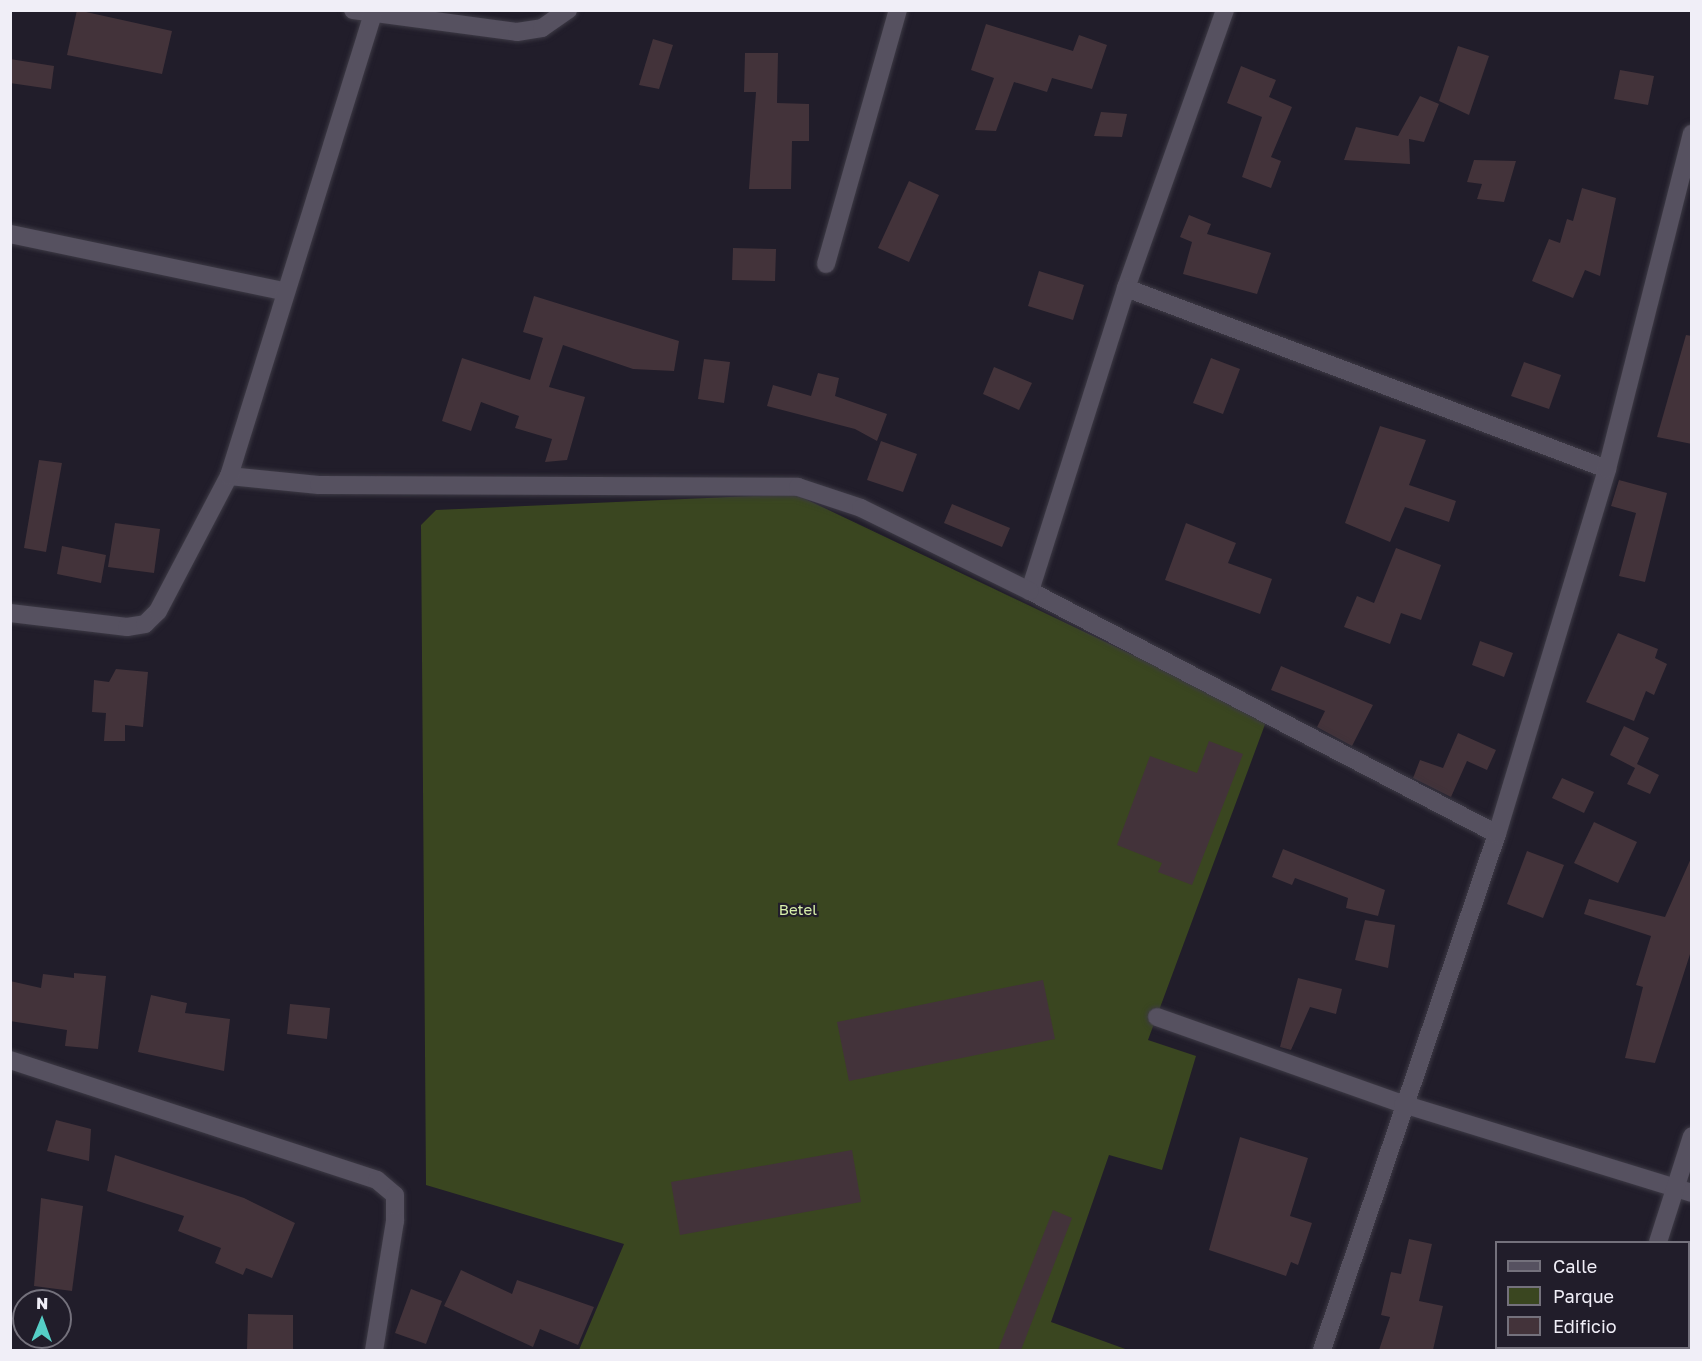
<!DOCTYPE html>
<style>
body{margin:0}
#map{position:relative;width:1702px;height:1361px;overflow:hidden;background:#211d2a;font-family:"Golos Text",sans-serif}
div>[style]{position:absolute}
.green>*{inset:0;background:#3a4620}
.building>*{inset:0;background:#43333a}
.roads{filter:drop-shadow(0 0 2px #3d3a45) drop-shadow(0 0 2px #3d3a45)}
.minor>*{height:18px;margin:-9px;padding:0 9px;transform-origin:9px;border-radius:9px;background:#565160}
span{translate:-50% -50%;white-space:nowrap;text-align:center;line-height:1.15;-webkit-text-stroke:4.5px #211d2a;paint-order:stroke}
.park-label{font-size:15px;color:#d7efaa}
.frame{position:absolute;inset:0;border:12px solid #f0eef7;pointer-events:none}
.legend{position:absolute;left:1495px;top:1241px;width:195px;height:108px;box-sizing:border-box;background:#211d2a;border:2px solid #74717c;margin:0;padding:8px 10px;list-style:none;font-size:18px;color:#f0eef7}
.legend li{display:flex;align-items:center;gap:12px;height:30px}
.legend b{width:30px;border:2px solid #74717c}
.north{position:absolute;left:12px;top:1289px;width:60px;height:60px;box-sizing:border-box;background:#211d2a;border:2px solid #74717c;border-radius:50%;rotate:1deg;font-size:16px;font-weight:700;line-height:24px;text-align:center;color:#f0eef7}
.north::after{content:'';display:block;margin:auto;width:21px;height:27px;background:#55cec6;clip-path:polygon(50% 0,100% 100%,50% 72%,0 100%)}
</style>
<div id="map">
<div class="green">
<i style="clip-path:polygon(795px 494px,1267px 719px,1148px 1040px,1196px 1056px,1162px 1170px,1109px 1155px,1051px 1322px,1128px 1350px,579px 1350px,624px 1244px,426px 1185px,421px 525px,436px 510px)"></i>
</div>
<div class="building">
<i style="clip-path:polygon(77px 10px,172px 31px,162px 74px,67px 55px)"></i>
<i style="clip-path:polygon(986px 24px,1073px 51px,1079px 35px,1107px 45px,1092px 89px,1052px 78px,1047px 92px,1014px 82px,996px 131px,975px 130px,994px 78px,971px 70px)"></i>
<i style="clip-path:polygon(653px 39px,673px 45px,659px 89px,639px 85px)"></i>
<i style="clip-path:polygon(1458px 46px,1489px 56px,1469px 115px,1439px 101px)"></i>
<i style="clip-path:polygon(745px 53px,778px 53px,777px 103px,809px 104px,809px 141px,792px 141px,791px 189px,749px 189px,756px 92px,744px 92px)"></i>
<i style="clip-path:polygon(10px 59px,54px 66px,51px 89px,10px 83px)"></i>
<i style="clip-path:polygon(1241px 66px,1276px 80px,1269px 97px,1292px 107px,1271px 157px,1281px 161px,1271px 188px,1242px 177px,1262px 117px,1227px 103px)"></i>
<i style="clip-path:polygon(1620px 70px,1654px 76px,1648px 105px,1614px 99px)"></i>
<i style="clip-path:polygon(1420px 96px,1439px 104px,1424px 142px,1409px 139px,1410px 164px,1344px 160px,1356px 127px,1398px 136px)"></i>
<i style="clip-path:polygon(1101px 112px,1127px 114px,1122px 137px,1094px 136px)"></i>
<i style="clip-path:polygon(1474px 160px,1516px 161px,1504px 202px,1477px 199px,1482px 184px,1467px 182px)"></i>
<i style="clip-path:polygon(909px 181px,939px 195px,909px 262px,878px 248px)"></i>
<i style="clip-path:polygon(1582px 188px,1616px 198px,1600px 276px,1585px 270px,1573px 298px,1532px 281px,1549px 239px,1560px 243px,1567px 219px,1573px 221px)"></i>
<i style="clip-path:polygon(1189px 215px,1211px 224px,1207px 234px,1271px 253px,1257px 294px,1183px 274px,1192px 242px,1180px 237px)"></i>
<i style="clip-path:polygon(733px 248px,776px 249px,775px 281px,732px 280px)"></i>
<i style="clip-path:polygon(1039px 271px,1084px 285px,1073px 320px,1028px 306px)"></i>
<i style="clip-path:polygon(534px 296px,679px 341px,674px 371px,633px 369px,563px 345px,549px 387px,585px 397px,567px 460px,545px 462px,552px 439px,515px 428px,519px 416px,481px 402px,471px 431px,442px 421px,462px 358px,530px 380px,543px 338px,523px 332px)"></i>
<i style="clip-path:polygon(1686px 335px,1692px 336px,1692px 444px,1657px 437px)"></i>
<i style="clip-path:polygon(1211px 358px,1240px 369px,1223px 414px,1193px 403px)"></i>
<i style="clip-path:polygon(704px 359px,730px 362px,724px 403px,698px 399px)"></i>
<i style="clip-path:polygon(1524px 362px,1561px 375px,1549px 409px,1511px 396px)"></i>
<i style="clip-path:polygon(994px 367px,1032px 383px,1019px 410px,983px 394px)"></i>
<i style="clip-path:polygon(818px 373px,839px 378px,835px 396px,887px 414px,877px 441px,855px 429px,767px 406px,773px 385px,811px 396px)"></i>
<i style="clip-path:polygon(1380px 426px,1426px 440px,1409px 485px,1456px 501px,1449px 522px,1405px 507px,1390px 542px,1345px 523px)"></i>
<i style="clip-path:polygon(881px 441px,917px 454px,903px 492px,867px 480px)"></i>
<i style="clip-path:polygon(39px 460px,62px 463px,46px 552px,24px 548px)"></i>
<i style="clip-path:polygon(1619px 480px,1667px 493px,1645px 582px,1619px 576px,1636px 513px,1611px 506px)"></i>
<i style="clip-path:polygon(952px 504px,1010px 528px,1002px 547px,944px 523px)"></i>
<i style="clip-path:polygon(115px 523px,160px 529px,154px 573px,108px 567px)"></i>
<i style="clip-path:polygon(1186px 523px,1236px 543px,1228px 563px,1272px 579px,1260px 614px,1165px 580px)"></i>
<i style="clip-path:polygon(62px 546px,106px 555px,101px 583px,57px 574px)"></i>
<i style="clip-path:polygon(1396px 548px,1441px 565px,1421px 620px,1401px 613px,1390px 644px,1344px 627px,1357px 596px,1374px 603px)"></i>
<i style="clip-path:polygon(1618px 633px,1658px 649px,1655px 658px,1667px 664px,1654px 695px,1646px 691px,1634px 721px,1586px 702px)"></i>
<i style="clip-path:polygon(1480px 641px,1513px 653px,1504px 677px,1472px 665px)"></i>
<i style="clip-path:polygon(1281px 666px,1373px 705px,1352px 746px,1317px 727px,1325px 711px,1271px 690px)"></i>
<i style="clip-path:polygon(116px 669px,148px 672px,143px 727px,125px 725px,125px 741px,104px 741px,106px 713px,92px 712px,94px 680px,109px 682px)"></i>
<i style="clip-path:polygon(1624px 726px,1649px 738px,1637px 764px,1659px 775px,1650px 794px,1627px 784px,1635px 768px,1610px 755px)"></i>
<i style="clip-path:polygon(1458px 733px,1496px 750px,1487px 770px,1467px 761px,1451px 797px,1413px 778px,1420px 760px,1443px 768px)"></i>
<i style="clip-path:polygon(1209px 741px,1243px 754px,1192px 885px,1158px 872px,1162px 863px,1117px 845px,1150px 756px,1197px 773px)"></i>
<i style="clip-path:polygon(1562px 778px,1594px 792px,1584px 813px,1552px 798px)"></i>
<i style="clip-path:polygon(1594px 822px,1637px 842px,1618px 883px,1574px 863px)"></i>
<i style="clip-path:polygon(1283px 849px,1385px 890px,1378px 916px,1346px 908px,1348px 898px,1295px 878px,1292px 885px,1272px 877px)"></i>
<i style="clip-path:polygon(1527px 851px,1564px 865px,1543px 918px,1507px 904px)"></i>
<i style="clip-path:polygon(1692px 856px,1692px 948px,1655px 1063px,1625px 1058px,1643px 987px,1636px 985px,1651px 936px,1584px 914px,1589px 899px,1665px 917px)"></i>
<i style="clip-path:polygon(1365px 920px,1395px 925px,1388px 968px,1355px 960px)"></i>
<i style="clip-path:polygon(74px 973px,106px 976px,98px 1049px,65px 1046px,67px 1030px,10px 1021px,10px 981px,41px 988px,43px 974px,74px 978px)"></i>
<i style="clip-path:polygon(1298px 978px,1342px 989px,1336px 1014px,1310px 1007px,1291px 1050px,1280px 1047px)"></i>
<i style="clip-path:polygon(1043px 980px,1055px 1039px,849px 1081px,837px 1022px)"></i>
<i style="clip-path:polygon(151px 995px,187px 1003px,185px 1013px,230px 1019px,224px 1071px,138px 1052px)"></i>
<i style="clip-path:polygon(290px 1004px,330px 1008px,327px 1039px,287px 1034px)"></i>
<i style="clip-path:polygon(56px 1120px,91px 1129px,89px 1161px,47px 1151px)"></i>
<i style="clip-path:polygon(1240px 1137px,1308px 1158px,1290px 1216px,1312px 1223px,1298px 1265px,1291px 1262px,1286px 1276px,1209px 1250px)"></i>
<i style="clip-path:polygon(852px 1150px,861px 1202px,680px 1235px,671px 1182px)"></i>
<i style="clip-path:polygon(115px 1155px,244px 1198px,295px 1223px,272px 1278px,246px 1268px,243px 1275px,215px 1263px,221px 1248px,178px 1231px,184px 1216px,107px 1191px)"></i>
<i style="clip-path:polygon(41px 1198px,83px 1206px,72px 1291px,34px 1286px)"></i>
<i style="clip-path:polygon(1053px 1210px,1072px 1218px,1021px 1350px,998px 1350px)"></i>
<i style="clip-path:polygon(1409px 1239px,1432px 1244px,1419px 1301px,1443px 1306px,1433px 1350px,1379px 1350px,1390px 1317px,1381px 1315px,1391px 1272px,1401px 1274px)"></i>
<i style="clip-path:polygon(461px 1270px,512px 1294px,517px 1280px,594px 1307px,578px 1345px,540px 1329px,533px 1347px,444px 1306px)"></i>
<i style="clip-path:polygon(411px 1289px,442px 1301px,426px 1344px,395px 1333px)"></i>
<i style="clip-path:polygon(248px 1314px,293px 1315px,293px 1350px,247px 1350px)"></i>
</div>
<div class="roads">
<div class="minor">
<i style="left:353px;top:10px;width:165px;rotate:7.6deg"></i>
<i style="left:517px;top:32px;width:25px;rotate:-9deg"></i>
<i style="left:542px;top:28px;width:32px;rotate:-35deg"></i>
<i style="left:1225px;top:10px;width:295px;rotate:109.6deg"></i>
<i style="left:1126px;top:288px;width:318px;rotate:107.6deg"></i>
<i style="left:1030px;top:591px;width:526px;rotate:27.49deg"></i>
<i style="left:10px;top:234px;width:280px;rotate:11.8deg"></i>
<i style="left:826px;top:264px;width:264px;rotate:-74.2deg"></i>
<i style="left:1126px;top:288px;width:514px;rotate:20.62deg"></i>
<i style="left:229px;top:476px;width:90px;rotate:5.7deg"></i>
<i style="left:319px;top:485px;width:479px;rotate:0.2deg"></i>
<i style="left:798px;top:487px;width:66px;rotate:18.4deg"></i>
<i style="left:861px;top:508px;width:188px;rotate:26.2deg"></i>
<i style="left:10px;top:613px;width:118px;rotate:6.8deg"></i>
<i style="left:127px;top:627px;width:18px;rotate:-9deg"></i>
<i style="left:145px;top:624px;width:18px;rotate:-45deg"></i>
<i style="left:158px;top:611px;width:153px;rotate:-62.3deg"></i>
<i style="left:229px;top:476px;width:483px;rotate:-72.7deg"></i>
<i style="left:1157px;top:1017px;width:261px;rotate:19.5deg"></i>
<i style="left:1403px;top:1104px;width:302px;rotate:17.1deg"></i>
<i style="left:10px;top:1060px;width:386px;rotate:18.1deg"></i>
<i style="left:377px;top:1180px;width:23px;rotate:40deg"></i>
<i style="left:395px;top:1195px;width:26px;rotate:90deg"></i>
<i style="left:395px;top:1221px;width:131px;rotate:99.2deg"></i>
<i style="left:1658px;top:1242px;width:111px;rotate:-72.2deg"></i>
<i style="left:1322px;top:1350px;width:545px;rotate:-71.27deg"></i>
<i style="left:1497px;top:834px;width:381px;rotate:-73.2deg"></i>
<i style="left:1607px;top:469px;width:346px;rotate:-75.8deg"></i>
<i style="left:1624px;top:1350px;width:2px;rotate:-63deg"></i>
</div>
</div>
<div class="park-label">
<span style="left:798px;top:910px">Betel</span>
</div>
<div class="frame"></div>
<ul class="legend">
<li><b style="height:8px;background:#565160"></b>Calle</li>
<li><b style="height:16px;background:#3a4620"></b>Parque</li>
<li><b style="height:16px;background:#43333a"></b>Edificio</li>
</ul>
<div class="north">N</div>
</div>
